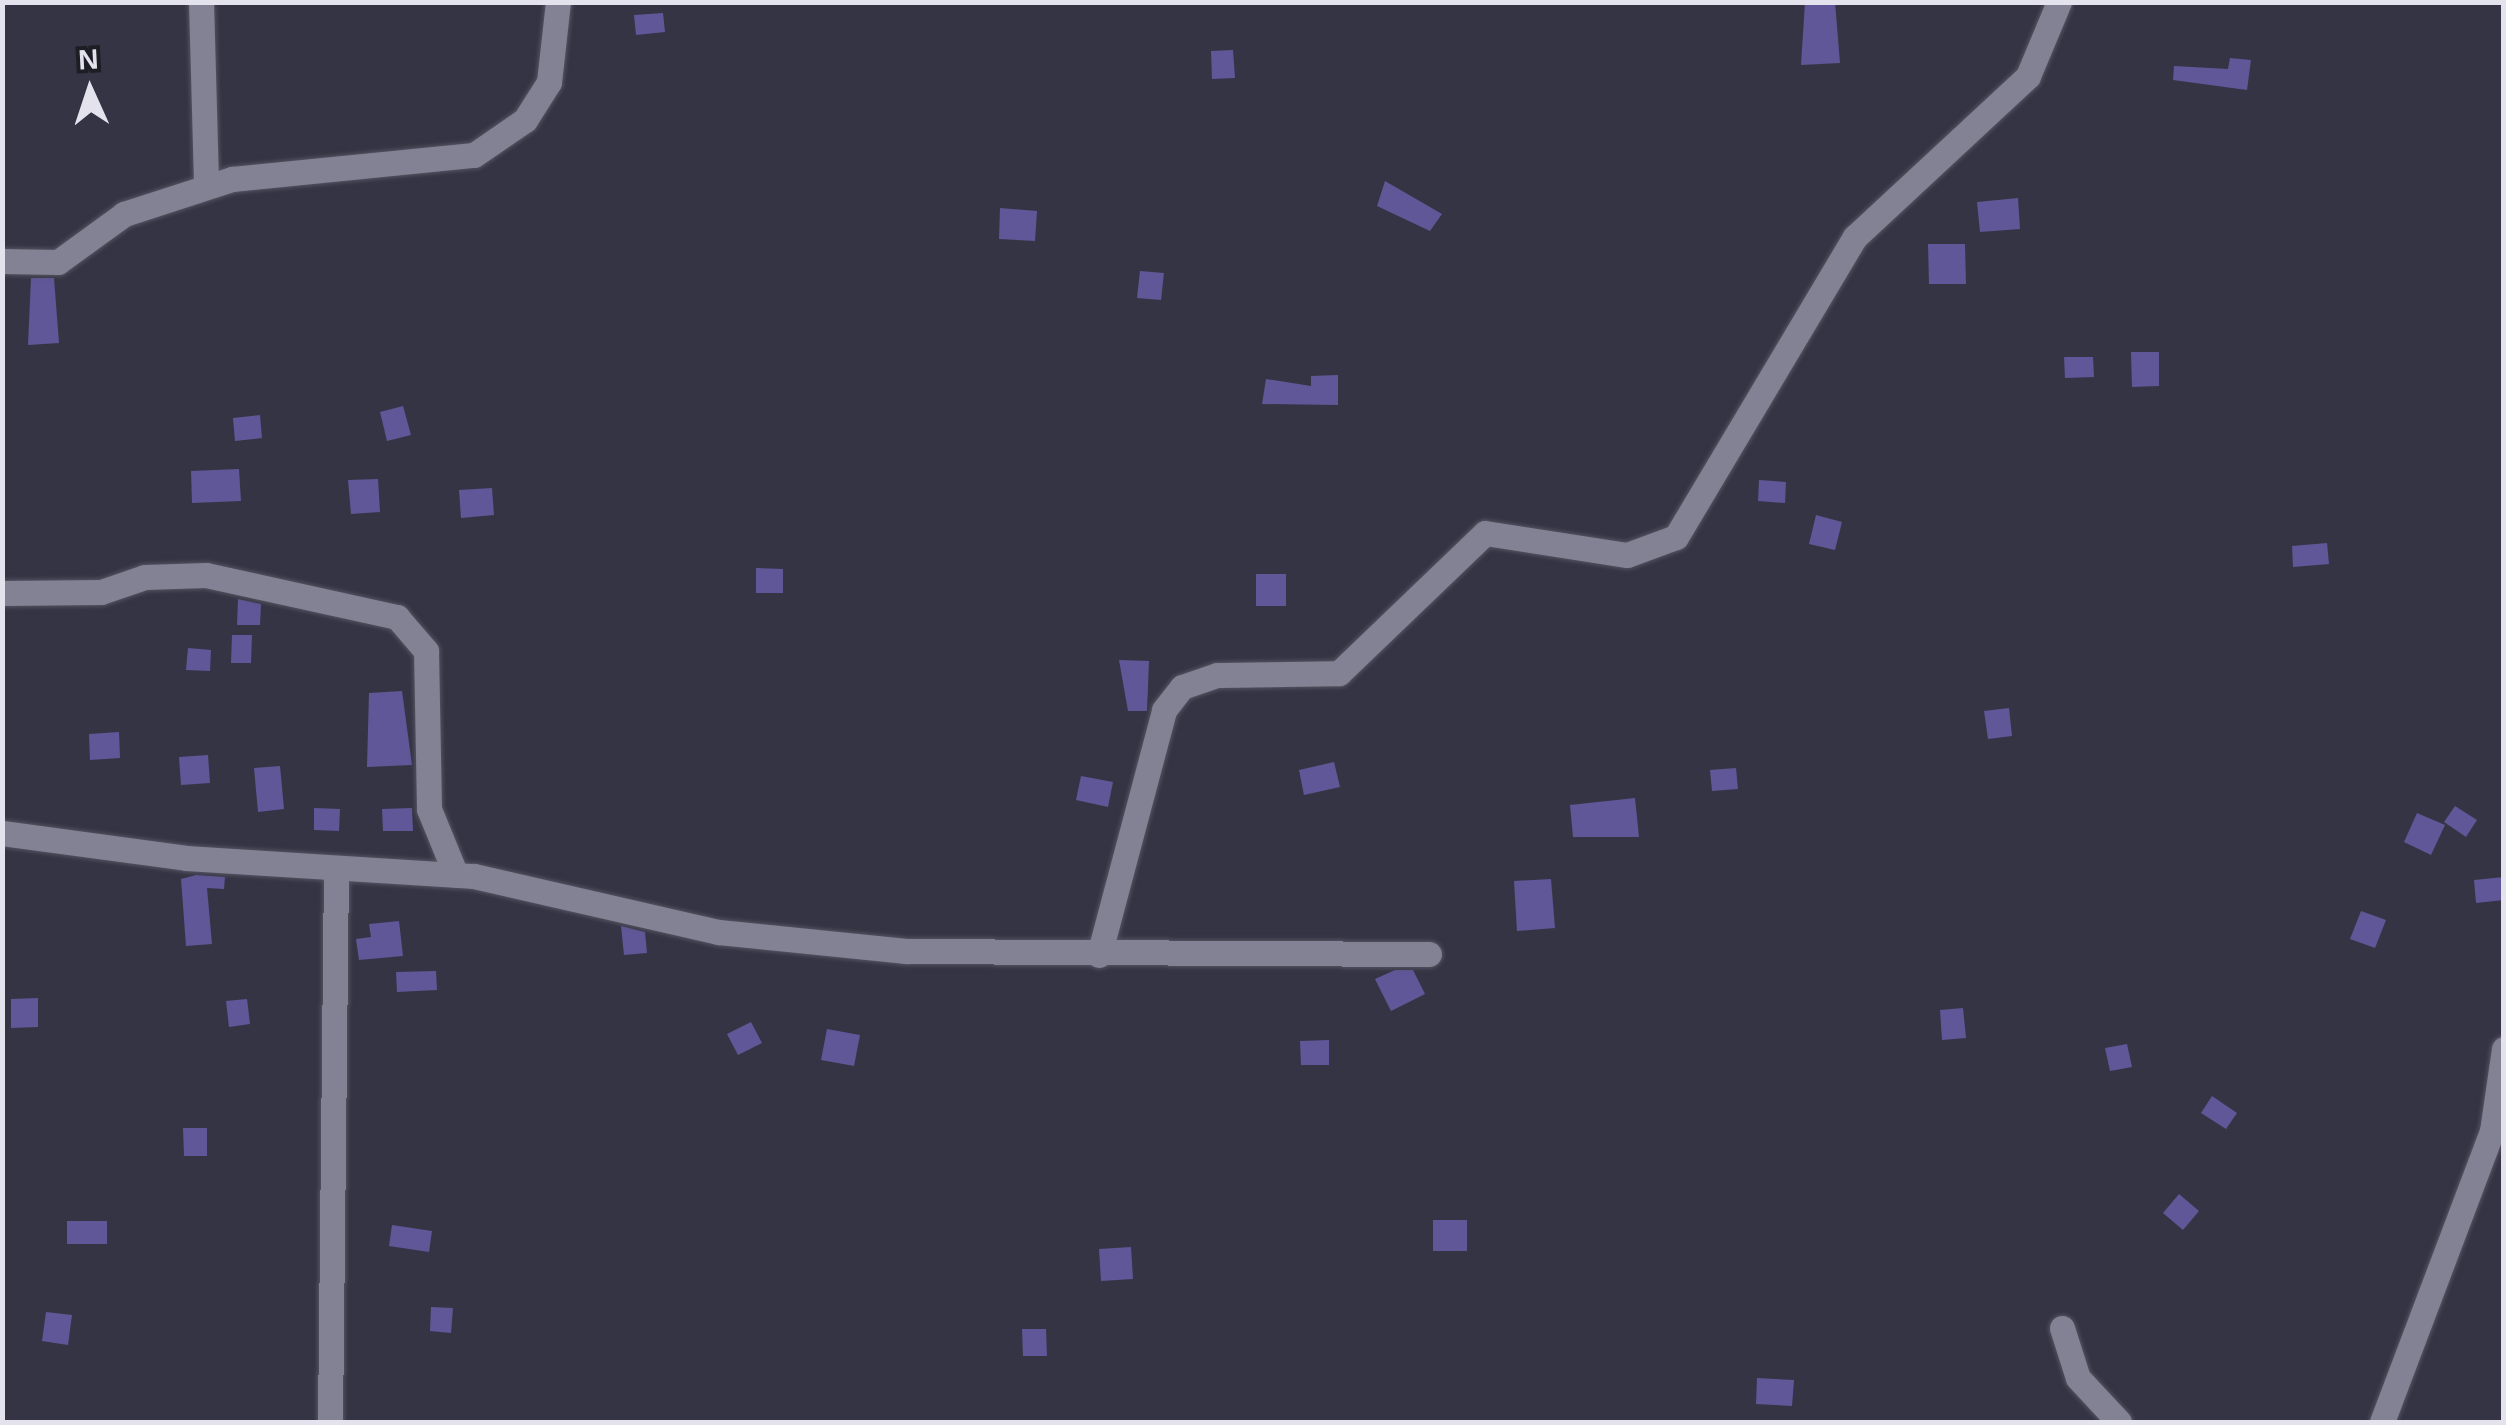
<!DOCTYPE html>
<style>
body{margin:0}
#map{position:relative;width:2506px;height:1425px;overflow:hidden;background:#353444;font-family:Helvetica,sans-serif}
div>[style]{position:absolute}
.building>*{inset:0;background:#605798}
.roads{filter:drop-shadow(0 0 2px #545361) drop-shadow(0 0 2px #545361)}
.street>*{height:25px;margin:-12.5px;padding:0 12.5px;transform-origin:12.5px;border-radius:12.5px;background:#828294}
span{translate:-50% -50%;white-space:nowrap;text-align:center;line-height:1.15;-webkit-text-stroke:9px #1d1d24;paint-order:stroke}
.frame{position:absolute;inset:0;border:5px solid #e3e2ed;pointer-events:none}
.north{position:absolute;left:40px;top:40px;width:100px;height:100px;-webkit-text-stroke:8px #1d1d24;paint-order:stroke;rotate:357deg;font-size:28px;font-weight:700;line-height:40px;text-align:center;color:#e3e2ed}
.north::after{content:'';display:block;margin:auto;width:35px;height:45px;background:#e3e2ed;clip-path:polygon(50% 0,100% 100%,50% 72%,0 100%)}
</style>
<div id="map">
<div class="building">
<i style="clip-path:polygon(1805px 2px,1835px 2px,1840px 63px,1801px 65px)"></i>
<i style="clip-path:polygon(663px 13px,665px 32px,636px 35px,634px 15px)"></i>
<i style="clip-path:polygon(1233px 50px,1235px 78px,1212px 79px,1211px 51px)"></i>
<i style="clip-path:polygon(2230px 58px,2251px 60px,2247px 90px,2173px 80px,2174px 66px,2228px 69px)"></i>
<i style="clip-path:polygon(1385px 181px,1442px 214px,1430px 231px,1377px 206px)"></i>
<i style="clip-path:polygon(2018px 198px,2020px 229px,1980px 232px,1977px 202px)"></i>
<i style="clip-path:polygon(1000px 208px,1037px 211px,1035px 241px,999px 239px)"></i>
<i style="clip-path:polygon(1928px 244px,1965px 244px,1966px 284px,1929px 284px)"></i>
<i style="clip-path:polygon(1140px 271px,1164px 273px,1161px 300px,1137px 298px)"></i>
<i style="clip-path:polygon(31px 278px,54px 278px,59px 343px,28px 345px)"></i>
<i style="clip-path:polygon(2131px 352px,2159px 352px,2159px 386px,2132px 387px)"></i>
<i style="clip-path:polygon(2064px 357px,2093px 357px,2094px 377px,2065px 378px)"></i>
<i style="clip-path:polygon(1338px 375px,1338px 405px,1262px 404px,1266px 379px,1311px 386px,1311px 376px)"></i>
<i style="clip-path:polygon(403px 406px,411px 435px,387px 441px,380px 412px)"></i>
<i style="clip-path:polygon(260px 415px,262px 438px,235px 441px,233px 418px)"></i>
<i style="clip-path:polygon(239px 469px,241px 501px,192px 503px,191px 471px)"></i>
<i style="clip-path:polygon(378px 479px,380px 512px,351px 514px,348px 480px)"></i>
<i style="clip-path:polygon(1759px 480px,1786px 482px,1785px 503px,1758px 501px)"></i>
<i style="clip-path:polygon(492px 488px,494px 515px,461px 518px,459px 490px)"></i>
<i style="clip-path:polygon(1816px 515px,1842px 522px,1835px 550px,1809px 544px)"></i>
<i style="clip-path:polygon(2327px 543px,2329px 564px,2293px 567px,2292px 546px)"></i>
<i style="clip-path:polygon(756px 568px,783px 569px,783px 593px,756px 593px)"></i>
<i style="clip-path:polygon(1256px 574px,1286px 574px,1286px 606px,1256px 606px)"></i>
<i style="clip-path:polygon(238px 599px,261px 604px,260px 625px,237px 625px)"></i>
<i style="clip-path:polygon(232px 635px,252px 635px,251px 663px,231px 663px)"></i>
<i style="clip-path:polygon(188px 648px,211px 650px,210px 671px,186px 670px)"></i>
<i style="clip-path:polygon(1119px 660px,1149px 661px,1147px 711px,1128px 711px)"></i>
<i style="clip-path:polygon(402px 691px,412px 765px,367px 767px,369px 693px)"></i>
<i style="clip-path:polygon(2009px 708px,2012px 736px,1988px 739px,1984px 711px)"></i>
<i style="clip-path:polygon(119px 732px,120px 758px,90px 760px,89px 734px)"></i>
<i style="clip-path:polygon(208px 755px,210px 783px,181px 785px,179px 757px)"></i>
<i style="clip-path:polygon(1334px 762px,1340px 787px,1304px 795px,1299px 770px)"></i>
<i style="clip-path:polygon(280px 766px,284px 809px,258px 812px,254px 768px)"></i>
<i style="clip-path:polygon(1736px 768px,1738px 789px,1712px 791px,1710px 770px)"></i>
<i style="clip-path:polygon(1081px 776px,1113px 782px,1108px 807px,1076px 800px)"></i>
<i style="clip-path:polygon(1635px 798px,1639px 837px,1573px 837px,1570px 805px)"></i>
<i style="clip-path:polygon(2455px 806px,2477px 820px,2466px 837px,2444px 822px)"></i>
<i style="clip-path:polygon(314px 808px,340px 809px,339px 831px,314px 830px)"></i>
<i style="clip-path:polygon(412px 808px,413px 831px,383px 831px,382px 809px)"></i>
<i style="clip-path:polygon(2417px 813px,2445px 825px,2431px 855px,2404px 842px)"></i>
<i style="clip-path:polygon(196px 875px,225px 877px,224px 889px,207px 888px,212px 944px,186px 946px,181px 879px)"></i>
<i style="clip-path:polygon(2504px 877px,2504px 900px,2476px 903px,2474px 880px)"></i>
<i style="clip-path:polygon(1551px 879px,1555px 928px,1517px 931px,1514px 881px)"></i>
<i style="clip-path:polygon(2361px 911px,2386px 920px,2375px 948px,2350px 939px)"></i>
<i style="clip-path:polygon(399px 921px,403px 956px,359px 960px,356px 939px,371px 937px,369px 924px)"></i>
<i style="clip-path:polygon(621px 926px,645px 932px,647px 953px,624px 955px)"></i>
<i style="clip-path:polygon(1395px 970px,1413px 970px,1425px 994px,1391px 1011px,1375px 979px)"></i>
<i style="clip-path:polygon(436px 971px,437px 990px,397px 992px,396px 972px)"></i>
<i style="clip-path:polygon(38px 998px,38px 1027px,11px 1028px,11px 999px)"></i>
<i style="clip-path:polygon(247px 999px,250px 1024px,229px 1027px,226px 1001px)"></i>
<i style="clip-path:polygon(1963px 1008px,1966px 1038px,1942px 1040px,1940px 1010px)"></i>
<i style="clip-path:polygon(751px 1022px,762px 1043px,738px 1055px,727px 1034px)"></i>
<i style="clip-path:polygon(827px 1029px,860px 1035px,854px 1066px,821px 1060px)"></i>
<i style="clip-path:polygon(1329px 1040px,1329px 1065px,1301px 1065px,1300px 1041px)"></i>
<i style="clip-path:polygon(2127px 1044px,2132px 1067px,2110px 1071px,2105px 1048px)"></i>
<i style="clip-path:polygon(2212px 1096px,2237px 1113px,2226px 1129px,2201px 1113px)"></i>
<i style="clip-path:polygon(183px 1128px,207px 1128px,207px 1156px,184px 1156px)"></i>
<i style="clip-path:polygon(2179px 1194px,2199px 1211px,2183px 1230px,2163px 1213px)"></i>
<i style="clip-path:polygon(1433px 1220px,1467px 1220px,1467px 1251px,1433px 1251px)"></i>
<i style="clip-path:polygon(67px 1221px,107px 1221px,107px 1244px,67px 1244px)"></i>
<i style="clip-path:polygon(392px 1225px,432px 1231px,429px 1252px,389px 1246px)"></i>
<i style="clip-path:polygon(1131px 1247px,1133px 1279px,1101px 1281px,1099px 1249px)"></i>
<i style="clip-path:polygon(431px 1307px,453px 1308px,451px 1333px,430px 1331px)"></i>
<i style="clip-path:polygon(46px 1312px,72px 1315px,68px 1345px,42px 1341px)"></i>
<i style="clip-path:polygon(1022px 1329px,1046px 1329px,1047px 1356px,1023px 1356px)"></i>
<i style="clip-path:polygon(1757px 1378px,1794px 1380px,1792px 1406px,1756px 1404px)"></i>
</div>
<div class="roads">
<div class="street">
<i style="left:201px;top:2px;width:184px;rotate:88.4deg"></i>
<i style="left:2px;top:261px;width:56px;rotate:1deg"></i>
<i style="left:58px;top:262px;width:82px;rotate:-36deg"></i>
<i style="left:124px;top:214px;width:114px;rotate:-18deg"></i>
<i style="left:232px;top:179px;width:243px;rotate:-5.7deg"></i>
<i style="left:474px;top:155px;width:62px;rotate:-34.5deg"></i>
<i style="left:525px;top:120px;width:45px;rotate:-57.7deg"></i>
<i style="left:549px;top:82px;width:81px;rotate:-83.6deg"></i>
<i style="left:2px;top:593px;width:99px;rotate:-0.6deg"></i>
<i style="left:101px;top:592px;width:46px;rotate:-18.8deg"></i>
<i style="left:145px;top:577px;width:61px;rotate:-1.9deg"></i>
<i style="left:206px;top:575px;width:196px;rotate:12.4deg"></i>
<i style="left:397px;top:617px;width:45px;rotate:49.5deg"></i>
<i style="left:426px;top:651px;width:158px;rotate:88.9deg"></i>
<i style="left:429px;top:809px;width:71px;rotate:67.8deg"></i>
<i style="left:2px;top:833px;width:186px;rotate:7.7deg"></i>
<i style="left:186px;top:858px;width:289px;rotate:3.6deg"></i>
<i style="left:474px;top:876px;width:251px;rotate:12.9deg"></i>
<i style="left:719px;top:932px;width:188px;rotate:5.8deg"></i>
<i style="left:906px;top:951px;width:523px;rotate:0.33deg"></i>
<i style="left:1099px;top:955px;width:253px;rotate:-75.1deg"></i>
<i style="left:1164px;top:710px;width:29px;rotate:-52deg"></i>
<i style="left:1182px;top:687px;width:37px;rotate:-19deg"></i>
<i style="left:1217px;top:675px;width:122px;rotate:-0.9deg"></i>
<i style="left:1339px;top:673px;width:202px;rotate:-43.8deg"></i>
<i style="left:1485px;top:533px;width:144px;rotate:8.8deg"></i>
<i style="left:1627px;top:555px;width:52px;rotate:-20.2deg"></i>
<i style="left:1676px;top:537px;width:349px;rotate:-59.2deg"></i>
<i style="left:1855px;top:237px;width:236px;rotate:-42.9deg"></i>
<i style="left:2028px;top:76px;width:80px;rotate:-67.3deg"></i>
<i style="left:2062px;top:1328px;width:52px;rotate:72.3deg"></i>
<i style="left:2078px;top:1378px;width:60px;rotate:47deg"></i>
<i style="left:330px;top:1422px;width:554px;rotate:-89.38deg"></i>
<i style="left:2382px;top:1422px;width:311px;rotate:-69.3deg"></i>
<i style="left:2492px;top:1131px;width:83px;rotate:-81.7deg"></i>
</div>
</div>
<div class="frame"></div>
<div class="north">N</div>
</div>
